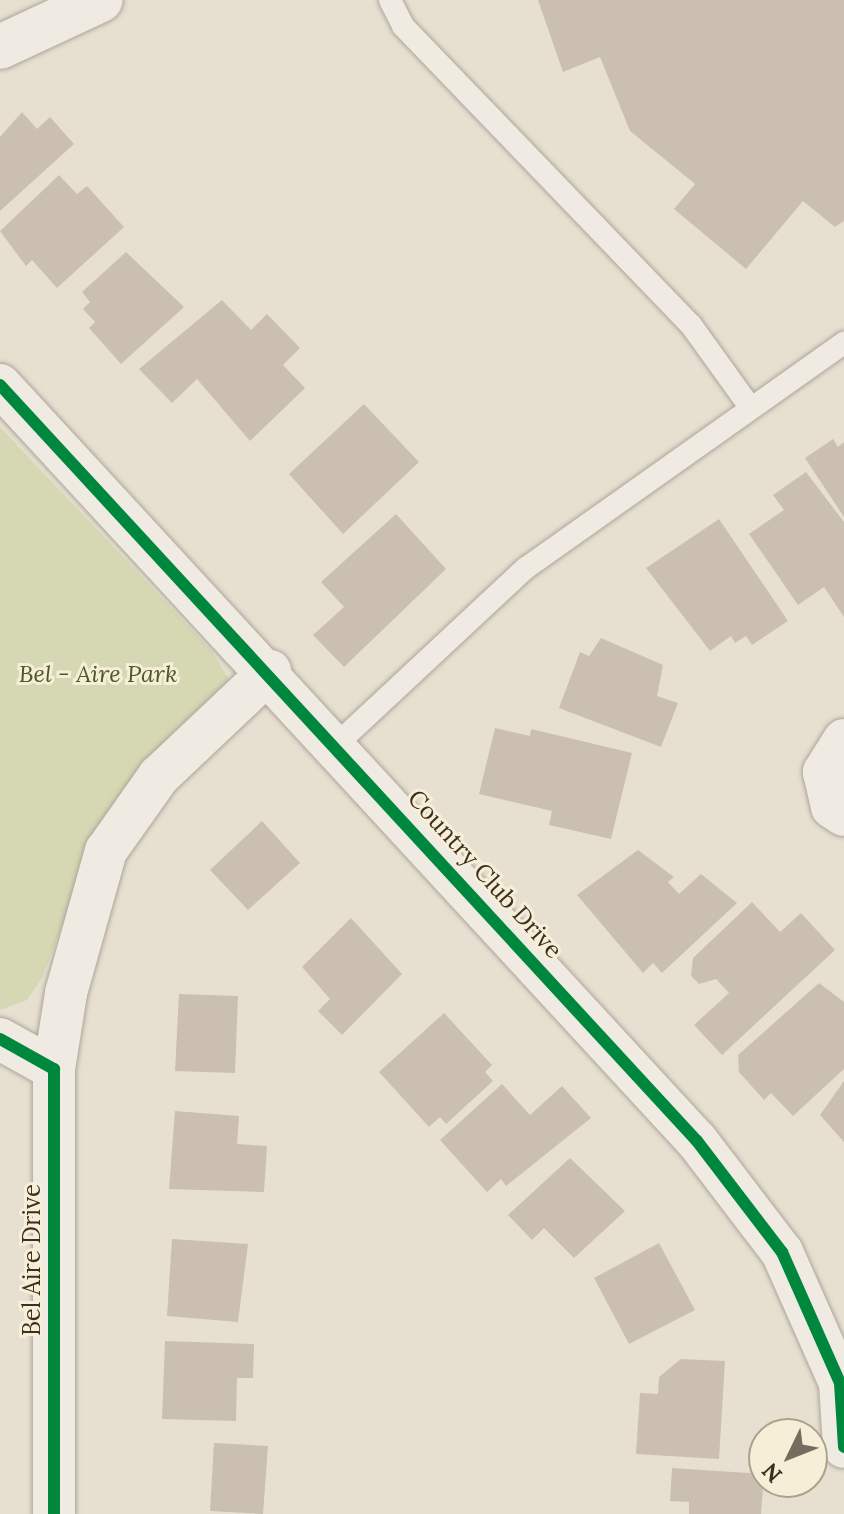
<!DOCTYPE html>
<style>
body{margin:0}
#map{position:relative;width:844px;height:1514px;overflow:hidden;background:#e7e0d1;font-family:Lora,serif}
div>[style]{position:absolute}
.green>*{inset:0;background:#d6d7b3}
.building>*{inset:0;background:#cbbfb2}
.roads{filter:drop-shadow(0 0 2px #ada599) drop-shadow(0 0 2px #ada599)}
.lane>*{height:22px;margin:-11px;padding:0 11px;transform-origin:11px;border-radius:11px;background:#efebe3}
.street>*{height:42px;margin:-21px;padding:0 21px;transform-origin:21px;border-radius:21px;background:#efebe3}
.secondary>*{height:44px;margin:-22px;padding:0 22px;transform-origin:22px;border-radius:22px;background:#efebe3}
.cycleway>*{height:12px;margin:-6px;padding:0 6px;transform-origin:6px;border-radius:6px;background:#00873e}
span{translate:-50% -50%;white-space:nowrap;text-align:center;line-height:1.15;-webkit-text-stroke:6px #f7eed8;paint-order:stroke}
.park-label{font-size:24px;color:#4d5a26;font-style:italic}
.street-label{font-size:24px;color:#3d2e20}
.north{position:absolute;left:748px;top:1418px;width:80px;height:80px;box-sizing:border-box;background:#f7eed8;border:2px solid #ada18e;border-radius:50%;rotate:227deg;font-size:22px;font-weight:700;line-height:32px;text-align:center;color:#3d2e20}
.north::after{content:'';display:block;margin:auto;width:28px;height:36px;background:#786c5e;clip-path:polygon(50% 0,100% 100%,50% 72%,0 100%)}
</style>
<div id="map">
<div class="green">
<i style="clip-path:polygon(0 427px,211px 650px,230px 681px,96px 838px,42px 978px,27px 1000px,0 1010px)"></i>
</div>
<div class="building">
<i style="clip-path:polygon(538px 0,844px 0,844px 221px,835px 227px,803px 201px,746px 269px,674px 209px,695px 184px,630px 131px,600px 57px,563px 72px)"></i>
<i style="clip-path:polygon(22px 112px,37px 129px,50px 117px,74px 144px,0 211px,0 137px)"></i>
<i style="clip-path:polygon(59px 175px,77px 194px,87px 186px,124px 227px,57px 288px,32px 260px,26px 266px,0 231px)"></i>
<i style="clip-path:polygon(126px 252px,184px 307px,121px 364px,89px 328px,95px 322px,83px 309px,90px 302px,82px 292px)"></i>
<i style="clip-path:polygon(222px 300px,251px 330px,267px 314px,300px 348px,283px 365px,305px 388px,250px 441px,197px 379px,172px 403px,139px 369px)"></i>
<i style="clip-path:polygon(364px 404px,419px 462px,343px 534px,289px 474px)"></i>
<i style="clip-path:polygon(833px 439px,838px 447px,844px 442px,844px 517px,805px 458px)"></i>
<i style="clip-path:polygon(806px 472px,844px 522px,844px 617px,824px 587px,798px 605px,749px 534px,784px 510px,773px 495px)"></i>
<i style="clip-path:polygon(396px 514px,446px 569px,344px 667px,313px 635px,344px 607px,321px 582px)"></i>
<i style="clip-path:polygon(719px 519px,788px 621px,752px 645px,746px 636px,735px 643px,731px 636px,710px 651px,646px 568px)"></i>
<i style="clip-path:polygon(601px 638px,663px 665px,657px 696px,678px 703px,661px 747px,559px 708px,580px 652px,589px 656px)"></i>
<i style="clip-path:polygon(495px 728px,530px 736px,531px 729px,632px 753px,611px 839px,549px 825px,552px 811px,479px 794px)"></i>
<i style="clip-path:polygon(262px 821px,300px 863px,248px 910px,210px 870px)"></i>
<i style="clip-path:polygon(638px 850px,674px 877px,668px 882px,679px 894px,701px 874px,737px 903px,662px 973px,653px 963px,643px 973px,577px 895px)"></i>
<i style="clip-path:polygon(752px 902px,780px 932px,801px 913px,835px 950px,722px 1055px,694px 1025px,729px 993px,716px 979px,699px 984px,691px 976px,693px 958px)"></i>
<i style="clip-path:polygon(351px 918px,402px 974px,342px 1035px,318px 1011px,330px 999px,302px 967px)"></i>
<i style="clip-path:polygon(819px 983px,844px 1002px,844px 1069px,793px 1116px,771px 1093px,764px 1100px,739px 1072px,738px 1055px)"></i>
<i style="clip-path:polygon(179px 994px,238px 996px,235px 1073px,175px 1071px)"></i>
<i style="clip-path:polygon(444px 1013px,492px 1065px,485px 1072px,493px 1081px,446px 1124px,440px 1117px,429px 1127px,379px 1072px)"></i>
<i style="clip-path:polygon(844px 1081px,844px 1142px,820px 1115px)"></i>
<i style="clip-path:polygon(502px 1084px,530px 1115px,562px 1086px,591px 1118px,506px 1186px,501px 1179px,487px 1192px,440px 1140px)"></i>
<i style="clip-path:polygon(175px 1111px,239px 1116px,237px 1144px,267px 1146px,264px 1192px,169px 1189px)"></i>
<i style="clip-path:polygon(570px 1158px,625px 1211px,574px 1258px,544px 1228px,532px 1240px,508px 1215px)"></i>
<i style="clip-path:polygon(172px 1239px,248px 1244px,238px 1322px,167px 1316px)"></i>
<i style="clip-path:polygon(659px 1243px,695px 1310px,629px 1344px,594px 1278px)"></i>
<i style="clip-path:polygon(165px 1341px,254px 1344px,253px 1378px,237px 1378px,236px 1421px,162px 1419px)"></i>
<i style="clip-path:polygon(681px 1359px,725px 1361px,719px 1459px,636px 1454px,640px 1393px,658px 1394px,659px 1377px)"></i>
<i style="clip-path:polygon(214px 1443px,268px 1446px,263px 1514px,210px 1511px)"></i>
<i style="clip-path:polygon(672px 1468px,764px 1474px,761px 1514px,689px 1514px,689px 1502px,670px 1501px)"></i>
</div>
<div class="roads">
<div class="lane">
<i style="left:390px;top:0;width:29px;rotate:63deg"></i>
<i style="left:403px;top:26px;width:415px;rotate:46.1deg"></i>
<i style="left:691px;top:325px;width:101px;rotate:54.3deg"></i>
<i style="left:337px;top:744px;width:258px;rotate:-43deg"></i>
<i style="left:526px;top:568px;width:390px;rotate:-35.3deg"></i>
</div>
<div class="street">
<i style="left:0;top:385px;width:1028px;rotate:47.33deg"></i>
<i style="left:697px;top:1141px;width:140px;rotate:52.6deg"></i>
<i style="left:782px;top:1252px;width:143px;rotate:66.1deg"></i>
<i style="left:840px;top:1383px;width:64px;rotate:86.4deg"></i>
<i style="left:844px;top:740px;width:38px;rotate:122deg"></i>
<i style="left:824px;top:772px;width:36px;rotate:77deg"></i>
<i style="left:832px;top:807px;width:14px;rotate:34deg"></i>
<i style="left:0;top:1039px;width:62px;rotate:29.1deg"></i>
<i style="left:54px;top:1069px;width:445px;rotate:90deg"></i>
<i style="left:54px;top:1069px;width:77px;rotate:-81deg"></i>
<i style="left:66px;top:993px;width:148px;rotate:-74.3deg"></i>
<i style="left:106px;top:851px;width:92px;rotate:-54.8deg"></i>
<i style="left:159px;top:776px;width:153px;rotate:-43.4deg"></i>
</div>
<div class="secondary">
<i style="left:0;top:47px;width:111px;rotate:-25deg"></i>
</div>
</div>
<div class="cycleway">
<i style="left:0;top:385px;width:1028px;rotate:47.33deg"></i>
<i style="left:697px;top:1141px;width:140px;rotate:52.6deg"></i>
<i style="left:782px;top:1252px;width:143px;rotate:66.1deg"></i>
<i style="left:840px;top:1383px;width:64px;rotate:86.4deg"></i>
<i style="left:0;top:1039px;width:62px;rotate:29.1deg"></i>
<i style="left:54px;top:1069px;width:445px;rotate:90deg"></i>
</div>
<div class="park-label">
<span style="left:98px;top:674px">Bel - Aire Park</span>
</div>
<div class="street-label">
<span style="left:485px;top:874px;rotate:48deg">Country Club Drive</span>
<span style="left:32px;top:1260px;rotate:-90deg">Bel Aire Drive</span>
</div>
<div class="north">N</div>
</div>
